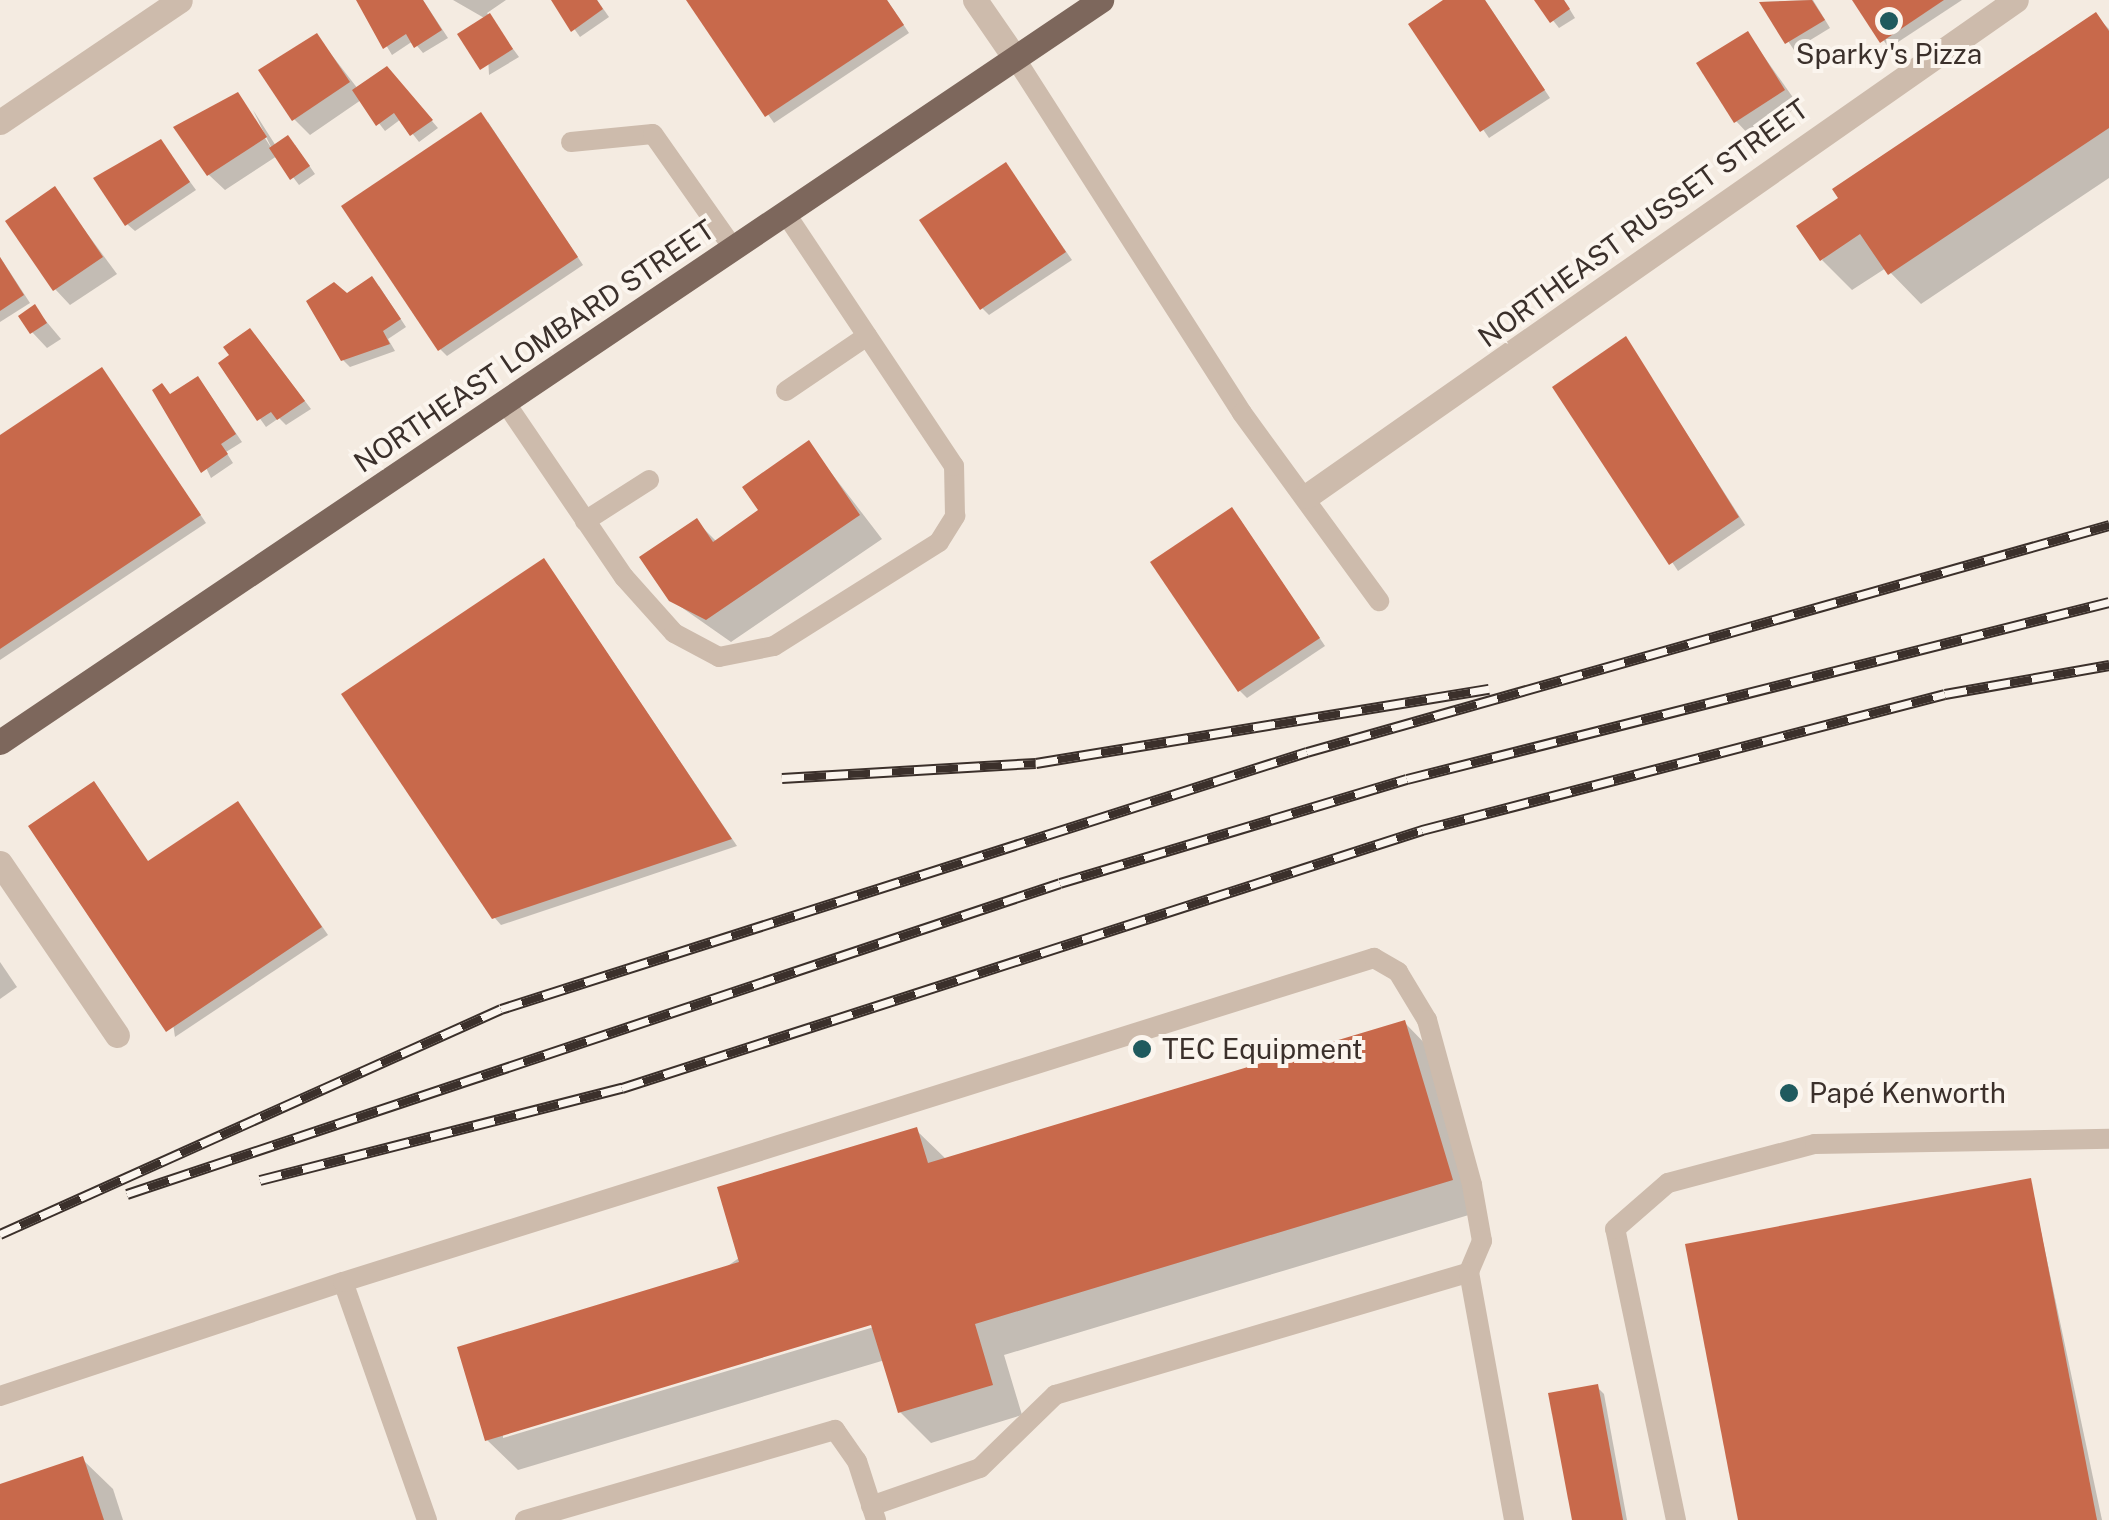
<!DOCTYPE html>
<meta charset="utf-8">
<style>
body{margin:0}
#map{position:relative;width:2109px;height:1520px;overflow:hidden;background:#f4ebe1;font-family:"Public Sans",sans-serif}
div>[style]{position:absolute}
.shadow>*{inset:0;background:#0003}
.building>*{inset:0;background:#c8694b}
.service>*{height:20px;margin:-10px;padding:0 10px;transform-origin:10px;border-radius:10px;background:#cdbbac}
.minor>*{height:25px;margin:-12.5px;padding:0 12.5px;transform-origin:12.5px;border-radius:12.5px;background:#cdbbac}
.primary>*{height:25px;margin:-12.5px;padding:0 12.5px;transform-origin:12.5px;border-radius:12.5px;background:#7d675c}
.rail>*{height:11px;margin-top:-5.5px;transform-origin:0;background:repeating-linear-gradient(90deg,#fbf5ee 0 22px,#3b302b 0 44px);box-sizing:border-box;border-block:2px solid #3b302b}
.dots>*{width:28px;height:28px;translate:-50% -50%;box-sizing:border-box;border:5px solid #fbf5ee;border-radius:50%}
span{translate:-50% -50%;white-space:nowrap;text-align:center;line-height:1.15;-webkit-text-stroke:8px #fbf5ee;paint-order:stroke}
.poi-label{font-size:28px;color:#3b302b}
.left{translate:0 -50%;text-align:left}
.street-label{font-size:28px;color:#3b302b}
</style>
<div id="map">
<div class="shadow">
<i style="clip-path:polygon(359px 0,423px 0,448px 38px,423px 53px,413px 41px,392px 55px)"></i>
<i style="clip-path:polygon(453px 0,506px 0,487px 13px,519px 57px,489px 75px,486px 19px)"></i>
<i style="clip-path:polygon(554px 0,597px 0,609px 17px,580px 37px)"></i>
<i style="clip-path:polygon(689px 0,887px 0,909px 33px,774px 123px)"></i>
<i style="clip-path:polygon(1448px 0,1485px 0,1550px 98px,1489px 138px,1411px 25px)"></i>
<i style="clip-path:polygon(1537px 0,1564px 0,1575px 18px,1559px 28px)"></i>
<i style="clip-path:polygon(1813px 0,1830px 28px,1794px 50px,1762px 2px)"></i>
<i style="clip-path:polygon(1855px 0,1962px 0,1889px 48px)"></i>
<i style="clip-path:polygon(2096px 16px,2109px 29px,2109px 178px,1921px 304px,1886px 268px,1852px 290px,1822px 260px)"></i>
<i style="clip-path:polygon(1748px 34px,1799px 106px,1751px 137px,1736px 121px)"></i>
<i style="clip-path:polygon(317px 36px,358px 89px,394px 77px,438px 128px,419px 142px,401px 119px,385px 131px,361px 100px,310px 135px,294px 119px)"></i>
<i style="clip-path:polygon(237px 95px,272px 149px,253px 110px,276px 146px,295px 145px,315px 174px,299px 185px,277px 156px,225px 190px,209px 175px,177px 127px)"></i>
<i style="clip-path:polygon(488px 122px,583px 265px,447px 356px,440px 349px)"></i>
<i style="clip-path:polygon(161px 142px,196px 190px,135px 231px,127px 224px)"></i>
<i style="clip-path:polygon(1006px 165px,1072px 260px,989px 315px,982px 308px)"></i>
<i style="clip-path:polygon(55px 190px,117px 274px,70px 305px,55px 289px)"></i>
<i style="clip-path:polygon(0 257px,30px 303px,0 322px)"></i>
<i style="clip-path:polygon(379px 286px,406px 327px,388px 339px,395px 351px,350px 367px,343px 360px,346px 296px)"></i>
<i style="clip-path:polygon(35px 308px,61px 339px,47px 348px,32px 332px)"></i>
<i style="clip-path:polygon(257px 338px,311px 409px,286px 425px,279px 418px,266px 427px,221px 364px)"></i>
<i style="clip-path:polygon(1626px 339px,1745px 525px,1678px 571px,1556px 388px)"></i>
<i style="clip-path:polygon(108px 378px,206px 523px,0 660px,0 438px)"></i>
<i style="clip-path:polygon(204px 386px,242px 442px,226px 452px,233px 463px,211px 478px,171px 396px)"></i>
<i style="clip-path:polygon(809px 444px,882px 539px,731px 642px,671px 600px,696px 521px,717px 542px,761px 511px)"></i>
<i style="clip-path:polygon(1239px 518px,1325px 646px,1247px 698px,1240px 691px)"></i>
<i style="clip-path:polygon(550px 568px,737px 846px,501px 925px,494px 917px)"></i>
<i style="clip-path:polygon(238px 804px,328px 935px,175px 1037px,149px 863px)"></i>
<i style="clip-path:polygon(0 962px,17px 987px,0 999px)"></i>
<i style="clip-path:polygon(evenodd,1405px 1023px,1435px 1054px,1482px 1211px,1004px 1355px,1022px 1415px,931px 1443px,900px 1412px,885px 1360px,518px 1470px,487px 1440px,916px 1130px,947px 1160px,1405px 1023px,883px 1319px,884px 1324px,503px 1438px,503px 1433px,883px 1319px)"></i>
<i style="clip-path:polygon(2030px 1180px,2102px 1520px,1741px 1520px)"></i>
<i style="clip-path:polygon(1597px 1387px,1604px 1394px,1627px 1520px,1574px 1520px)"></i>
<i style="clip-path:polygon(82px 1459px,113px 1489px,123px 1520px,0 1520px,0 1486px)"></i>
</div>
<div class="building">
<i style="clip-path:polygon(356px 0,423px 0,442px 30px,414px 48px,406px 34px,383px 49px)"></i>
<i style="clip-path:polygon(551px 0,597px 0,603px 9px,571px 32px)"></i>
<i style="clip-path:polygon(686px 0,887px 0,904px 25px,765px 117px)"></i>
<i style="clip-path:polygon(1443px 0,1485px 0,1545px 90px,1480px 132px,1408px 24px)"></i>
<i style="clip-path:polygon(1534px 0,1564px 0,1570px 9px,1550px 23px)"></i>
<i style="clip-path:polygon(1812px 0,1825px 20px,1785px 44px,1759px 2px)"></i>
<i style="clip-path:polygon(1852px 0,1944px 0,1880px 43px)"></i>
<i style="clip-path:polygon(2096px 12px,2109px 31px,2109px 128px,1888px 275px,1860px 234px,1820px 261px,1796px 226px,1838px 198px,1832px 189px)"></i>
<i style="clip-path:polygon(490px 13px,513px 49px,480px 70px,457px 34px)"></i>
<i style="clip-path:polygon(1748px 31px,1785px 90px,1734px 123px,1696px 63px)"></i>
<i style="clip-path:polygon(317px 33px,350px 82px,292px 121px,258px 70px)"></i>
<i style="clip-path:polygon(387px 66px,433px 120px,410px 136px,394px 113px,376px 126px,352px 90px)"></i>
<i style="clip-path:polygon(238px 92px,267px 137px,207px 176px,173px 127px)"></i>
<i style="clip-path:polygon(481px 112px,578px 257px,438px 351px,341px 206px)"></i>
<i style="clip-path:polygon(288px 135px,310px 166px,290px 180px,269px 148px)"></i>
<i style="clip-path:polygon(161px 139px,190px 182px,125px 226px,93px 178px)"></i>
<i style="clip-path:polygon(1006px 162px,1066px 252px,980px 310px,919px 220px)"></i>
<i style="clip-path:polygon(55px 186px,103px 257px,53px 291px,5px 221px)"></i>
<i style="clip-path:polygon(0 257px,24px 295px,0 311px)"></i>
<i style="clip-path:polygon(372px 276px,401px 319px,383px 331px,390px 344px,341px 361px,306px 301px,334px 282px,347px 293px)"></i>
<i style="clip-path:polygon(35px 304px,47px 323px,30px 334px,18px 316px)"></i>
<i style="clip-path:polygon(250px 328px,305px 401px,277px 420px,271px 412px,257px 421px,218px 363px,229px 355px,223px 347px)"></i>
<i style="clip-path:polygon(1626px 336px,1739px 517px,1669px 565px,1552px 387px)"></i>
<i style="clip-path:polygon(102px 367px,201px 515px,0 649px,0 435px)"></i>
<i style="clip-path:polygon(198px 376px,236px 434px,221px 444px,228px 454px,201px 473px,152px 390px,162px 383px,170px 394px)"></i>
<i style="clip-path:polygon(809px 440px,860px 515px,706px 620px,669px 601px,639px 557px,697px 518px,713px 542px,758px 510px,742px 487px)"></i>
<i style="clip-path:polygon(1232px 507px,1320px 638px,1238px 692px,1150px 562px)"></i>
<i style="clip-path:polygon(544px 558px,732px 839px,492px 919px,341px 694px)"></i>
<i style="clip-path:polygon(94px 781px,148px 861px,238px 801px,322px 927px,166px 1032px,28px 826px)"></i>
<i style="clip-path:polygon(1405px 1020px,1453px 1180px,975px 1324px,993px 1385px,898px 1413px,871px 1325px,485px 1441px,457px 1347px,739px 1262px,717px 1187px,917px 1127px,928px 1163px)"></i>
<i style="clip-path:polygon(2031px 1178px,2097px 1520px,1738px 1520px,1685px 1244px)"></i>
<i style="clip-path:polygon(1598px 1384px,1623px 1520px,1572px 1520px,1548px 1393px)"></i>
<i style="clip-path:polygon(83px 1456px,104px 1520px,0 1520px,0 1484px)"></i>
</div>
<div class="service">
<i style="left:1015px;top:58px;width:421px;rotate:57.4deg"></i>
<i style="left:1242px;top:413px;width:233px;rotate:53.9deg"></i>
<i style="left:571px;top:142px;width:82px;rotate:-5.6deg"></i>
<i style="left:653px;top:134px;width:139px;rotate:54.9deg"></i>
<i style="left:786px;top:391px;width:98px;rotate:-34.2deg"></i>
<i style="left:505px;top:402px;width:212px;rotate:55.8deg"></i>
<i style="left:624px;top:577px;width:75px;rotate:48.2deg"></i>
<i style="left:674px;top:633px;width:51px;rotate:28.1deg"></i>
<i style="left:719px;top:657px;width:56px;rotate:-11.3deg"></i>
<i style="left:774px;top:646px;width:195px;rotate:-32.2deg"></i>
<i style="left:939px;top:542px;width:31px;rotate:-58deg"></i>
<i style="left:955px;top:516px;width:50px;rotate:-91.1deg"></i>
<i style="left:954px;top:466px;width:304px;rotate:-123.7deg"></i>
<i style="left:585px;top:521px;width:76px;rotate:-32.6deg"></i>
<i style="left:0;top:1396px;width:361px;rotate:-18.4deg"></i>
<i style="left:871px;top:1506px;width:115px;rotate:-19.2deg"></i>
<i style="left:980px;top:1468px;width:105px;rotate:-44.2deg"></i>
<i style="left:1055px;top:1395px;width:432px;rotate:-16.5deg"></i>
<i style="left:427px;top:1520px;width:252px;rotate:-109.4deg"></i>
<i style="left:343px;top:1282px;width:1081px;rotate:-17.45deg"></i>
<i style="left:1374px;top:958px;width:28px;rotate:30deg"></i>
<i style="left:1398px;top:972px;width:56px;rotate:58.9deg"></i>
<i style="left:1427px;top:1020px;width:171px;rotate:74.7deg"></i>
<i style="left:1472px;top:1185px;width:57px;rotate:79.9deg"></i>
<i style="left:1482px;top:1241px;width:34px;rotate:113deg"></i>
<i style="left:1469px;top:1272px;width:252px;rotate:79.7deg"></i>
<i style="left:525px;top:1520px;width:323px;rotate:-16.2deg"></i>
<i style="left:835px;top:1430px;width:38px;rotate:55deg"></i>
<i style="left:857px;top:1461px;width:62px;rotate:72.1deg"></i>
<i style="left:1676px;top:1520px;width:297px;rotate:-101.8deg"></i>
<i style="left:1615px;top:1229px;width:70px;rotate:-41deg"></i>
<i style="left:1668px;top:1183px;width:152px;rotate:-14.9deg"></i>
<i style="left:1815px;top:1144px;width:294px;rotate:-1deg"></i>
</div>
<div class="minor">
<i style="left:975px;top:0;width:70px;rotate:55.4deg"></i>
<i style="left:0;top:122px;width:217px;rotate:-34.1deg"></i>
<i style="left:1307px;top:496px;width:865px;rotate:-34.98deg"></i>
<i style="left:0;top:863px;width:208px;rotate:55.8deg"></i>
</div>
<div class="primary">
<i style="left:0;top:742px;width:1328px;rotate:-33.98deg"></i>
</div>
<div class="rail">
<i style="left:782px;top:778px;width:254px;rotate:-3.4deg"></i>
<i style="left:1036px;top:763px;width:459px;rotate:-9.3deg"></i>
<i style="left:260px;top:1180px;width:374px;rotate:-14.3deg"></i>
<i style="left:622px;top:1088px;width:841px;rotate:-17.87deg"></i>
<i style="left:1422px;top:830px;width:540px;rotate:-14.58deg"></i>
<i style="left:1945px;top:694px;width:167px;rotate:-10deg"></i>
<i style="left:127px;top:1194px;width:983px;rotate:-18.43deg"></i>
<i style="left:1060px;top:883px;width:362px;rotate:-16.7deg"></i>
<i style="left:1407px;top:779px;width:724px;rotate:-14.15deg"></i>
<i style="left:0;top:1234px;width:549px;rotate:-24.18deg"></i>
<i style="left:501px;top:1009px;width:846px;rotate:-17.69deg"></i>
<i style="left:1307px;top:752px;width:834px;rotate:-15.8deg"></i>
</div>
<div class="dots">
<i style="left:1889px;top:21px;background:#1f5a5e"></i>
<i style="left:1142px;top:1049px;background:#1f5a5e"></i>
<i style="left:1789px;top:1093px;background:#1f5a5e"></i>
</div>
<div class="poi-label">
<span style="left:1889px;top:54px">Sparky's Pizza</span>
<span class="left" style="left:1162px;top:1049px">TEC Equipment</span>
<span class="left" style="left:1809px;top:1093px">Papé Kenworth</span>
</div>
<div class="street-label">
<span style="left:1643px;top:223px;rotate:-36deg">NORTHEAST RUSSET STREET</span>
<span style="left:534px;top:346px;rotate:-34deg">NORTHEAST LOMBARD STREET</span>
</div>
</div>
